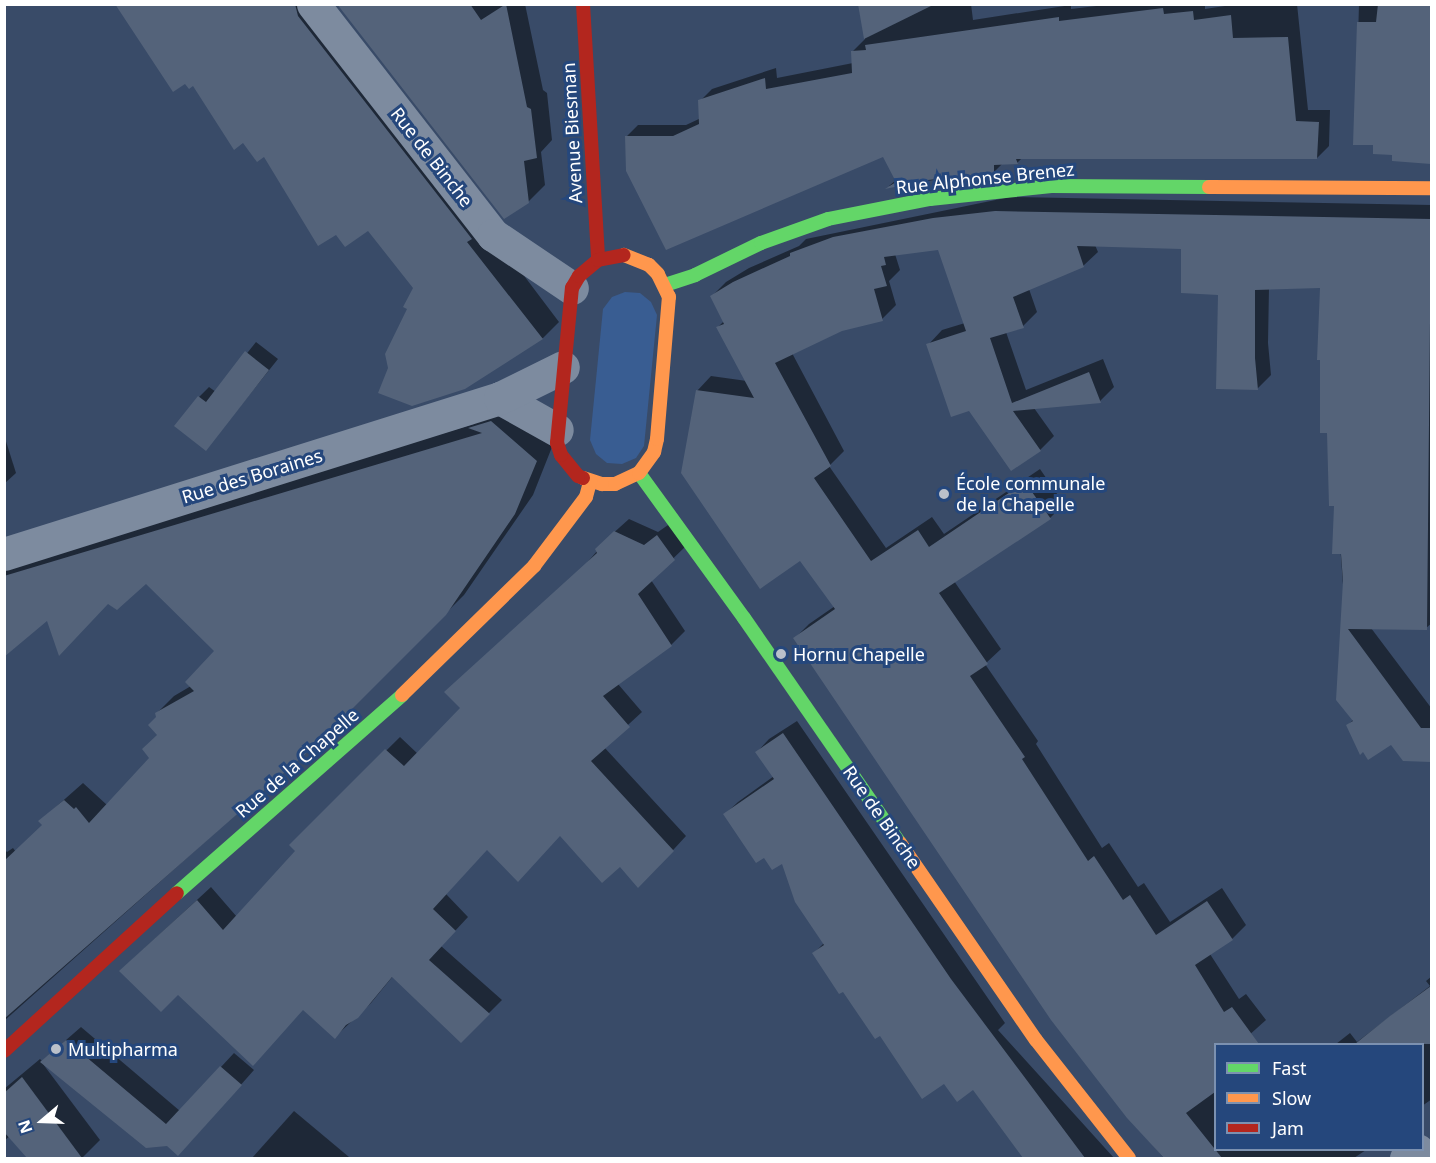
<!DOCTYPE html>
<meta charset="utf-8">
<style>
body{margin:0}
#map{position:relative;width:1436px;height:1163px;overflow:hidden;background:#394b68;font-family:"Noto Sans",sans-serif}
div>[style]{position:absolute}
.green>*{inset:0;background:#395d92}
.shadow>*{inset:0;background:#0007}
.building>*{inset:0;background:#54637a}
.street>*{height:33px;margin:-16.5px;padding:0 16.5px;transform-origin:16.5px;border-radius:16.5px;background:#7d8b9f}
.fast>*{height:14px;margin:-7px;padding:0 7px;transform-origin:7px;border-radius:7px;background:#63d668}
.slow>*{height:14px;margin:-7px;padding:0 7px;transform-origin:7px;border-radius:7px;background:#ff974d}
.jam>*{height:14px;margin:-7px;padding:0 7px;transform-origin:7px;border-radius:7px;background:#b3261e}
.dots>*{width:16px;height:16px;translate:-50% -50%;box-sizing:border-box;border:3px solid #25477c;border-radius:50%}
span{translate:-50% -50%;white-space:nowrap;text-align:center;line-height:1.15;-webkit-text-stroke:6px #25477c;paint-order:stroke}
.street-label{font-size:18px;color:#fff}
.poi-label{font-size:18px;color:#fff}
.left{translate:0 -50%;text-align:left}
.frame{position:absolute;inset:0;border:6px solid #fff;pointer-events:none}
.legend{position:absolute;left:1214px;top:1043px;width:210px;height:108px;box-sizing:border-box;background:#25477c;border:2px solid #7c91b0;margin:0;padding:8px 10px;list-style:none;font-size:18px;color:#fff}
.legend li{display:flex;align-items:center;gap:12px;height:30px}
.legend b{width:30px;border:2px solid #7c91b0}
.north{position:absolute;left:12px;top:1091px;width:60px;height:60px;-webkit-text-stroke:4px #25477c;paint-order:stroke;rotate:251deg;font-size:16px;font-weight:700;line-height:24px;text-align:center;color:#fff}
.north::after{content:'';display:block;margin:auto;width:21px;height:27px;background:#fff;clip-path:polygon(50% 0,100% 100%,50% 72%,0 100%)}
</style>
<div id="map">
<div class="green">
<i style="clip-path:polygon(625px 292px,640px 293px,651px 302px,657px 315px,644px 446px,636px 458px,622px 464px,607px 463px,596px 454px,590px 440px,603px 309px,612px 297px)"></i>
</div>
<div class="shadow">
<i style="clip-path:polygon(118px 4px,319px 4px,559px 322px,543px 338px,465px 388px,409px 309px,415px 288px,368px 229px,265px 154px)"></i>
<i style="clip-path:polygon(339px 4px,525px 4px,543px 90px,547px 93px,552px 140px,541px 152px,545px 185px,528px 202px)"></i>
<i style="clip-path:polygon(861px 4px,971px 4px,973px 20px,1071px 5px,1071px 9px,1113px 4px,1205px 4px,1205px 9px,1238px 4px,1297px 4px,1308px 110px,1330px 110px,1329px 146px,1317px 158px,1023px 157px,1017px 163px,1003px 163px,994px 172px,889px 186px,896px 180px,884px 155px,626px 137px,638px 125px,686px 125px,701px 118px,700px 101px,712px 89px,776px 68px,777px 78px,853px 63px,853px 51px,865px 39px)"></i>
<i style="clip-path:polygon(1359px 4px,1432px 4px,1432px 161px,1394px 160px,1394px 153px,1375px 143px,1355px 143px)"></i>
<i style="clip-path:polygon(1010px 197px,1432px 205px,1432px 623px,1426px 628px,1371px 628px,1432px 709px,1432px 760px,1404px 760px,1392px 743px,1347px 726px,1353px 720px,1321px 287px,1269px 288px,1268px 343px,1271px 375px,1257px 389px,1219px 294px,1182px 247px,1095px 245px,1098px 252px,1083px 266px,1029px 289px,1037px 312px,1023px 326px,1006px 332px,1026px 390px,1103px 359px,1114px 387px,1100px 401px,1034px 408px,1054px 436px,1040px 450px,928px 345px,942px 330px,965px 323px,939px 249px,895px 254px,900px 270px,889px 281px,896px 305px,882px 319px,842px 329px,792px 353px,844px 451px,829px 466px,886px 548px,932px 517px,944px 534px,1040px 469px,1064px 504px,1050px 518px,954px 581px,1001px 649px,985px 664px,1038px 741px,1036px 744px,1102px 848px,1109px 843px,1138px 887px,1144px 883px,1170px 922px,1222px 888px,1246px 925px,1232px 939px,1210px 954px,1239px 999px,1246px 994px,1266px 1020px,1247px 1037px,1252px 1044px,1216px 1044px,1216px 1150px,1366px 1150px,1354px 1158px,1164px 1158px,1124px 1112px,795px 638px,809px 624px,835px 606px,697px 391px,711px 376px,747px 381px,718px 327px,724px 321px,712px 296px,726px 282px,749px 268px,799px 246px,806px 239px)"></i>
<i style="clip-path:polygon(256px 342px,278px 359px,206px 449px,199px 397px,209px 387px,216px 392px)"></i>
<i style="clip-path:polygon(488px 410px,554px 442px,533px 495px,464px 595px,318px 741px,4px 1021px,4px 849px,7px 852px,13px 848px,16px 852px,43px 825px,40px 821px,83px 783px,107px 805px,151px 758px,159px 734px,156px 714px,174px 696px,191px 686px,216px 651px,146px 582px,108px 603px,48px 618px,4px 655px,4px 567px,22px 559px,474px 424px)"></i>
<i style="clip-path:polygon(4px 435px,16px 473px,4px 484px)"></i>
<i style="clip-path:polygon(629px 519px,658px 532px,671px 523px,687px 545px,651px 580px,685px 631px,671px 645px,618px 684px,642px 712px,604px 747px,686px 836px,652px 873px,620px 865px,561px 835px,487px 849px,446px 894px,468px 917px,441px 946px,502px 1000px,461px 1041px,393px 976px,371px 1003px,335px 1037px,304px 1009px,178px 993px,134px 958px,211px 887px,237px 917px,297px 851px,291px 845px,400px 737px,418px 754px,462px 708px,610px 536px)"></i>
<i style="clip-path:polygon(797px 721px,1005px 1023px,998px 1030px,1114px 1158px,1025px 1158px,973px 1088px,945px 1082px,880px 1034px,814px 953px,824px 943px,782px 862px,764px 856px,725px 814px,738px 802px,774px 776px,757px 752px,769px 739px)"></i>
<i style="clip-path:polygon(1432px 976px,1432px 1099px,1422px 1106px,1422px 1044px,1336px 1044px,1350px 1033px,1357px 1042px,1430px 986px,1426px 981px)"></i>
<i style="clip-path:polygon(81px 1027px,180px 1111px,234px 1053px,254px 1070px,191px 1141px,167px 1144px,43px 1064px,100px 1140px,82px 1158px,29px 1158px,10px 1136px,4px 1141px,4px 1089px,40px 1059px,42px 1061px)"></i>
<i style="clip-path:polygon(294px 1111px,349px 1157px,348px 1158px,252px 1158px)"></i>
</div>
<div class="building">
<i style="clip-path:polygon(115px 4px,295px 4px,298px 16px,472px 239px,467px 242px,543px 339px,465px 389px,412px 406px,378px 393px,388px 368px,385px 354px,407px 309px,403px 307px,413px 288px,368px 231px,345px 247px,336px 235px,318px 246px,264px 157px,257px 162px,243px 143px,234px 150px,193px 86px,189px 89px,185px 84px,173px 92px)"></i>
<i style="clip-path:polygon(337px 4px,470px 4px,481px 20px,506px 4px,527px 107px,531px 109px,537px 158px,524px 161px,529px 203px,504px 219px)"></i>
<i style="clip-path:polygon(858px 4px,935px 4px,864px 39px)"></i>
<i style="clip-path:polygon(1378px 4px,1431px 4px,1431px 164px,1392px 161px,1392px 155px,1373px 154px,1373px 145px,1353px 145px,1357px 22px,1376px 22px)"></i>
<i style="clip-path:polygon(1163px 8px,1164px 14px,1193px 11px,1194px 20px,1231px 15px,1233px 38px,1288px 37px,1296px 121px,1319px 122px,1317px 159px,1016px 159px,1018px 164px,994px 165px,994px 173px,928px 180px,885px 189px,896px 182px,883px 157px,666px 250px,626px 171px,625px 136px,673px 136px,699px 124px,698px 100px,765px 78px,766px 89px,852px 73px,851px 51px,866px 50px,865px 45px,1059px 17px,1059px 21px)"></i>
<i style="clip-path:polygon(995px 211px,1431px 219px,1427px 630px,1348px 629px,1421px 728px,1431px 728px,1431px 762px,1403px 761px,1391px 745px,1368px 760px,1363px 752px,1360px 755px,1346px 725px,1353px 721px,1336px 700px,1343px 581px,1341px 554px,1332px 554px,1334px 506px,1329px 506px,1327px 433px,1320px 433px,1320px 360px,1317px 360px,1320px 288px,1255px 290px,1255px 358px,1258px 390px,1216px 389px,1218px 295px,1181px 293px,1181px 249px,1077px 246px,1084px 267px,1013px 297px,1024px 328px,990px 338px,1012px 403px,1089px 372px,1101px 403px,1013px 411px,1041px 451px,1011px 471px,969px 411px,951px 417px,926px 344px,966px 331px,938px 250px,884px 257px,886px 265px,881px 266px,887px 286px,874px 289px,883px 321px,842px 331px,775px 363px,831px 466px,814px 478px,871px 561px,918px 530px,929px 547px,1025px 482px,1051px 519px,939px 593px,988px 664px,970px 676px,1025px 757px,1022px 759px,1088px 861px,1094px 856px,1123px 900px,1130px 895px,1156px 935px,1207px 901px,1233px 940px,1195px 965px,1224px 1012px,1232px 1007px,1259px 1044px,1215px 1044px,1215px 1092px,1186px 1113px,1222px 1158px,1164px 1158px,1127px 1118px,1051px 1020px,793px 638px,835px 609px,800px 561px,760px 589px,681px 473px,696px 390px,754px 398px,716px 327px,724px 324px,710px 296px,733px 282px,790px 256px,790px 253px,833px 237px,933px 218px)"></i>
<i style="clip-path:polygon(245px 351px,269px 370px,206px 451px,174px 426px,198px 396px,206px 402px)"></i>
<i style="clip-path:polygon(491px 421px,537px 461px,515px 514px,446px 615px,319px 742px,4px 1019px,4px 861px,42px 825px,38px 821px,64px 800px,74px 809px,76px 807px,89px 823px,149px 758px,142px 749px,157px 735px,148px 725px,156px 717px,155px 713px,194px 691px,185px 682px,214px 651px,146px 584px,117px 610px,108px 604px,59px 656px,47px 621px,4px 657px,4px 576px,482px 433px,468px 428px)"></i>
<i style="clip-path:polygon(614px 531px,644px 545px,657px 535px,675px 560px,638px 594px,672px 646px,603px 696px,630px 727px,591px 761px,674px 851px,638px 888px,620px 867px,602px 883px,560px 836px,518px 882px,487px 850px,433px 909px,456px 931px,429px 960px,490px 1014px,461px 1043px,392px 977px,358px 1018px,346px 1025px,335px 1039px,303px 1010px,253px 1066px,178px 995px,161px 1012px,119px 971px,197px 900px,223px 930px,295px 851px,289px 845px,385px 749px,404px 766px,460px 708px,444px 692px,597px 553px,595px 549px)"></i>
<i style="clip-path:polygon(783px 733px,951px 979px,1085px 1158px,1023px 1158px,973px 1090px,957px 1102px,944px 1084px,922px 1099px,880px 1036px,875px 1039px,843px 992px,839px 994px,812px 953px,824px 945px,795px 902px,782px 864px,772px 870px,764px 858px,756px 863px,723px 814px,774px 779px,755px 752px)"></i>
<i style="clip-path:polygon(1431px 986px,1431px 1044px,1355px 1044px,1390px 1016px)"></i>
<i style="clip-path:polygon(66px 1040px,166px 1124px,220px 1066px,242px 1085px,178px 1156px,167px 1146px,146px 1148px,40px 1062px)"></i>
<i style="clip-path:polygon(22px 1077px,82px 1158px,27px 1158px,4px 1132px,4px 1093px)"></i>
</div>
<div class="street">
<i style="left:313px;top:4px;width:293px;rotate:52.1deg"></i>
<i style="left:493px;top:235px;width:95px;rotate:33.9deg"></i>
<i style="left:500px;top:398px;width:65px;rotate:29.3deg"></i>
<i style="left:4px;top:554px;width:520px;rotate:-17.46deg"></i>
<i style="left:500px;top:398px;width:70px;rotate:-26.2deg"></i>
<i style="left:1406px;top:1158px;width:14px;rotate:-34deg"></i>
</div>
<div class="fast">
<i style="left:665px;top:285px;width:32px;rotate:-18deg"></i>
<i style="left:695px;top:275px;width:73px;rotate:-25.9deg"></i>
<i style="left:761px;top:243px;width:71px;rotate:-19.7deg"></i>
<i style="left:828px;top:219px;width:104px;rotate:-11.1deg"></i>
<i style="left:930px;top:199px;width:122px;rotate:-6.1deg"></i>
<i style="left:1051px;top:186px;width:158px;rotate:0.4deg"></i>
<i style="left:639px;top:473px;width:179px;rotate:54.1deg"></i>
<i style="left:744px;top:618px;width:274px;rotate:55.3deg"></i>
<i style="left:177px;top:893px;width:300px;rotate:-41.3deg"></i>
</div>
<div class="slow">
<i style="left:1209px;top:187px;width:223px;rotate:0.3deg"></i>
<i style="left:583px;top:478px;width:20px;rotate:18deg"></i>
<i style="left:602px;top:484px;width:13px"></i>
<i style="left:615px;top:484px;width:26px;rotate:-25deg"></i>
<i style="left:639px;top:473px;width:26px;rotate:-54deg"></i>
<i style="left:654px;top:452px;width:13px;rotate:-77deg"></i>
<i style="left:657px;top:439px;width:143px;rotate:-85.2deg"></i>
<i style="left:669px;top:297px;width:25px;rotate:-116deg"></i>
<i style="left:658px;top:274px;width:13px;rotate:-135deg"></i>
<i style="left:649px;top:265px;width:27px;rotate:-158deg"></i>
<i style="left:402px;top:695px;width:185px;rotate:-44.3deg"></i>
<i style="left:534px;top:566px;width:86px;rotate:-53deg"></i>
<i style="left:586px;top:497px;width:16px;rotate:-75deg"></i>
<i style="left:900px;top:843px;width:239px;rotate:55.4deg"></i>
<i style="left:1036px;top:1040px;width:150px;rotate:51.8deg"></i>
</div>
<div class="jam">
<i style="left:583px;top:4px;width:256px;rotate:86.6deg"></i>
<i style="left:583px;top:478px;width:5px;rotate:-158deg"></i>
<i style="left:578px;top:476px;width:27px;rotate:-129deg"></i>
<i style="left:561px;top:455px;width:13px;rotate:-108deg"></i>
<i style="left:557px;top:443px;width:156px;rotate:-84.5deg"></i>
<i style="left:572px;top:288px;width:14px;rotate:-60deg"></i>
<i style="left:579px;top:276px;width:25px;rotate:-40deg"></i>
<i style="left:598px;top:260px;width:26px;rotate:-11deg"></i>
<i style="left:4px;top:1051px;width:234px;rotate:-42.4deg"></i>
</div>
<div class="dots">
<i style="left:944px;top:494px;background:#bac0ca"></i>
<i style="left:781px;top:654px;background:#bac0ca"></i>
<i style="left:56px;top:1049px;background:#bac0ca"></i>
</div>
<div class="street-label">
<span style="left:572px;top:133px;rotate:-93deg">Avenue Biesman</span>
<span style="left:432px;top:157px;rotate:52deg">Rue de Binche</span>
<span style="left:985px;top:178px;rotate:-6deg">Rue Alphonse Brenez</span>
<span style="left:252px;top:476px;rotate:-17deg">Rue des Boraines</span>
<span style="left:297px;top:763px;rotate:-41deg">Rue de la Chapelle</span>
<span style="left:882px;top:817px;rotate:55deg">Rue de Binche</span>
</div>
<div class="poi-label">
<span class="left" style="left:956px;top:494px">École communale<br>de la Chapelle</span>
<span class="left" style="left:793px;top:654px">Hornu Chapelle</span>
<span class="left" style="left:68px;top:1049px">Multipharma</span>
</div>
<div class="frame"></div>
<ul class="legend">
<li><b style="height:8px;background:#63d668"></b>Fast</li>
<li><b style="height:8px;background:#ff974d"></b>Slow</li>
<li><b style="height:8px;background:#b3261e"></b>Jam</li>
</ul>
<div class="north">N</div>
</div>
